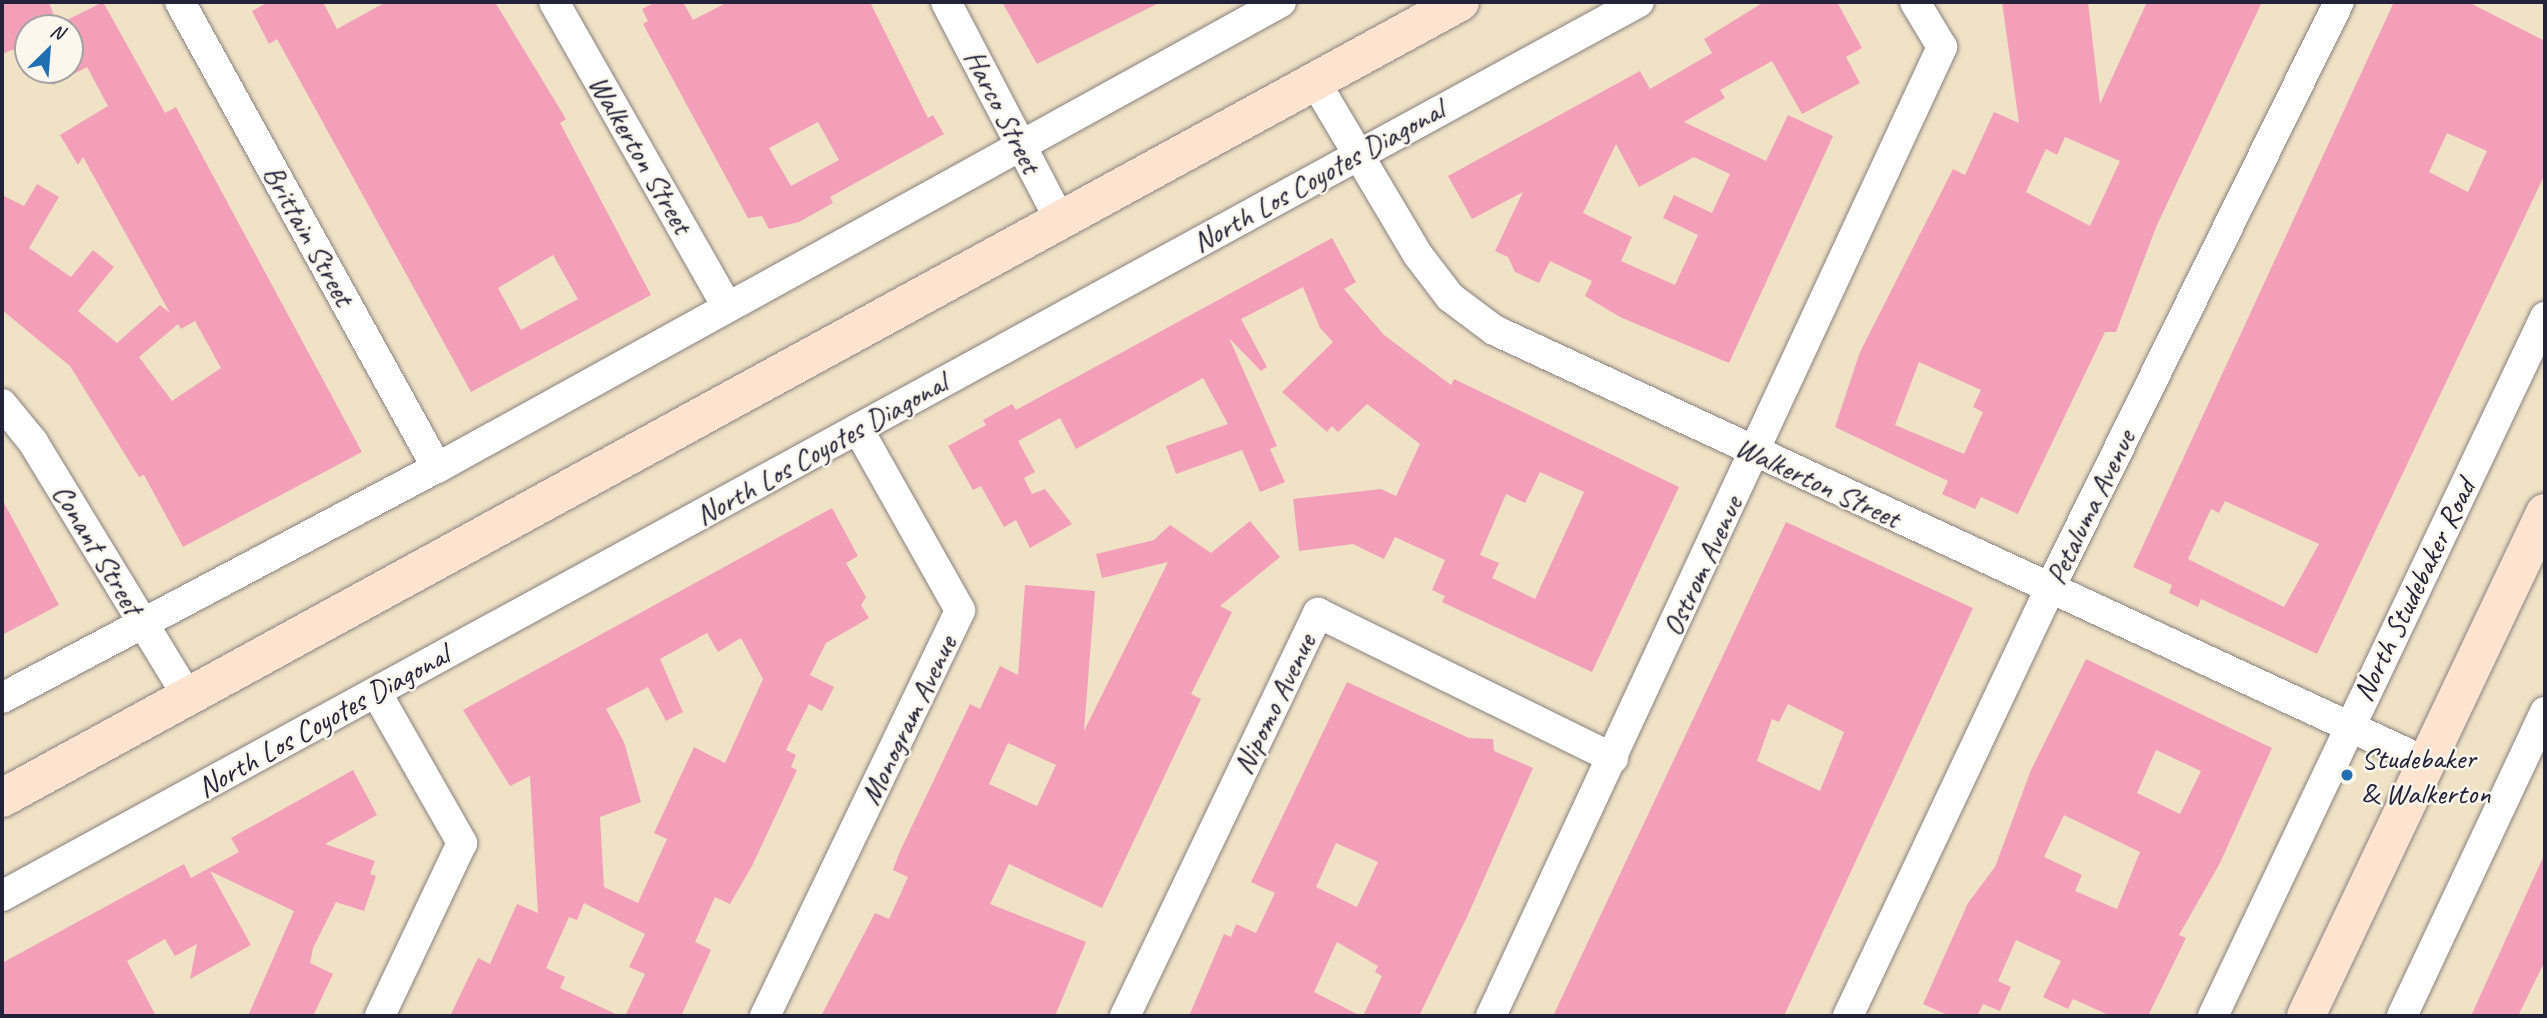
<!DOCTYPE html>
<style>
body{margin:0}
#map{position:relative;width:2547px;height:1018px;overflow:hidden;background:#f0e2c5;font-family:Caveat,sans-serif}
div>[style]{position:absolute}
.building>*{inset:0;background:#f39fba}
.roads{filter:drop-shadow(0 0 2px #898280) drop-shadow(0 0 2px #898280)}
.street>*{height:30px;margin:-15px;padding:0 15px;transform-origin:15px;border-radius:15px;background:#fff}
.secondary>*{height:38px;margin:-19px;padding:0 19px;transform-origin:19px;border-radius:19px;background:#fde4d0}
.dots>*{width:19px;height:19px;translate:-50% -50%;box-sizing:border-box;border:4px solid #fbf7ec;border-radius:50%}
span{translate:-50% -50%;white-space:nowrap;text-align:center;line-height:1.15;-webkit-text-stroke:5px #fbf7ec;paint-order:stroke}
.street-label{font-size:30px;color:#22223b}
.poi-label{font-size:30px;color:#22223b}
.left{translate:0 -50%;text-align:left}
.frame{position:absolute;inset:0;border:4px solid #22223b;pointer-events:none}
.north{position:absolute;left:14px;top:14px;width:70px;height:70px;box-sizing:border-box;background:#fbf7ec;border:2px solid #a4a2a5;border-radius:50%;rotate:25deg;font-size:19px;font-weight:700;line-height:28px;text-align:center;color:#22223b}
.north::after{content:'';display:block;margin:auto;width:24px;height:32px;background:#1f6fb2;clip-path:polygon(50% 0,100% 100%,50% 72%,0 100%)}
</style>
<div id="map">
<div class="building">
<i style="clip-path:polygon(evenodd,2px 2px,49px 2px,57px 25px,103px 2px,165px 113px,176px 107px,362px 452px,183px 547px,144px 475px,139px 477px,70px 366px,2px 310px,2px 195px,24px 206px,37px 184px,59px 197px,29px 248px,71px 277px,93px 250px,114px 267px,78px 311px,117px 343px,160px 305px,170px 313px,83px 157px,78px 165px,60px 135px,108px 106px,87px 67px,53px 85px,44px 70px,70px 70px,70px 28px,28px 28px,28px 44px,2px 54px,2px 2px,195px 321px,221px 368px,172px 401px,139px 357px,178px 324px,181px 329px,195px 321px)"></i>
<i style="clip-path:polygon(evenodd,268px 2px,323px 2px,337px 29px,386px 2px,495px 2px,566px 119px,560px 123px,651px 295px,471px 392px,277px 39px,269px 44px,252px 11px,268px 2px,553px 255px,578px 299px,521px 330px,498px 288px,553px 255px)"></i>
<i style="clip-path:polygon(evenodd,656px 2px,683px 2px,693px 20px,728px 2px,870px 2px,928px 118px,933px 115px,944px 134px,830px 197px,833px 203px,799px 222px,769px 229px,762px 216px,748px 218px,643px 24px,648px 21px,642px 9px,656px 2px,818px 122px,839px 160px,791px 186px,769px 148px,818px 122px)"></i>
<i style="clip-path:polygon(1002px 2px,1161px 2px,1037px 64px)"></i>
<i style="clip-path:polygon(evenodd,1764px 2px,1837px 2px,1862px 48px,1846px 57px,1860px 83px,1802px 114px,1772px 61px,1720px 90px,1725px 98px,1684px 122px,1766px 161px,1788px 115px,1833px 136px,1729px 363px,1620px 317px,1585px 296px,1592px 281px,1550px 261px,1539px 283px,1515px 272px,1508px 257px,1495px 251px,1523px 192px,1472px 219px,1448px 176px,1640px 71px,1650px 89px,1712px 53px,1704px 39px,1764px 2px,1616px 144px,1639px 187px,1694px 157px,1730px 174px,1712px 213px,1674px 195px,1663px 218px,1698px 235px,1675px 285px,1621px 261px,1632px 237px,1583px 213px,1616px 144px)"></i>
<i style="clip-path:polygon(evenodd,2002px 2px,2088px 2px,2100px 104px,2147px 2px,2262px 2px,2157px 225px,2116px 332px,2105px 332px,2018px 514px,1981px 497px,1975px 509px,1942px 494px,1948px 481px,1835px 427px,1860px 352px,1953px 169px,1965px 175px,1994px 112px,2019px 123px,2002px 2px,2065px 137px,2120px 161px,2090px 226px,2026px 192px,2046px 149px,2057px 155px,2065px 137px,2002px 2px,1919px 362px,1981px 390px,1973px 407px,1983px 412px,1964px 454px,1895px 425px,1919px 362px)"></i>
<i style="clip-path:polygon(evenodd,2394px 2px,2468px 2px,2545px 41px,2545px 174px,2317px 654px,2201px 599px,2198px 607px,2169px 593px,2172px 585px,2133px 567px,2394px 2px,2447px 133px,2487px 151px,2468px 192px,2429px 172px,2447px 133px,2394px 2px,2225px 501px,2319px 544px,2284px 607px,2188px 559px,2211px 509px,2219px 513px,2225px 501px)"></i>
<i style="clip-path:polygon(evenodd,1332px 238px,1356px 282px,1344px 289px,1384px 335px,1451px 385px,1454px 379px,1679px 487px,1592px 672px,1442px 602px,1445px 596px,1432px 590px,1445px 560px,1395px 537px,1384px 559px,1353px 544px,1299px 551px,1293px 499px,1381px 489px,1396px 496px,1420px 444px,1367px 404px,1338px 432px,1332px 426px,1327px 432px,1282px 392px,1333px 342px,1320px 328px,1303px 287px,1241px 319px,1267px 367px,1261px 371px,1229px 338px,1277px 446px,1270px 449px,1285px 482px,1260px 492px,1242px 450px,1176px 474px,1166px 446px,1228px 424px,1203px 378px,1076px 449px,1060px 418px,1018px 441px,1035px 472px,1024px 478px,1032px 494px,1045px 489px,1072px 524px,1030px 548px,1016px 520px,1004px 527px,981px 486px,973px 490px,948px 446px,986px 425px,983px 420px,1012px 404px,1016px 410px,1332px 238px,1540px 472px,1584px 492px,1535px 599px,1492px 578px,1499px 563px,1480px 555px,1506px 494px,1525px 503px,1540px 472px)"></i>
<i style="clip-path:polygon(2px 499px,59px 605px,2px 635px)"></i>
<i style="clip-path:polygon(evenodd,832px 508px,858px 556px,846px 563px,866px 597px,861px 605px,869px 618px,826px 643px,810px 675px,834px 687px,822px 711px,809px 704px,786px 750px,796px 755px,791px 767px,797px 770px,752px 866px,730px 904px,715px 897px,695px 942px,711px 950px,681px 1016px,625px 1016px,645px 974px,629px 967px,645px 934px,584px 903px,577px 920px,569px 917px,546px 968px,565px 977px,560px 988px,620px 1016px,450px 1016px,478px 958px,490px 964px,517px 904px,538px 913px,530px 776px,510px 786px,463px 710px,832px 508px,707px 633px,718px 652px,741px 638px,763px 679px,725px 763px,694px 747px,654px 833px,667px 839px,638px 903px,604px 887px,600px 817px,641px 802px,624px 742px,606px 709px,648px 687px,666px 721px,683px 712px,660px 659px,707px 633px)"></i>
<i style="clip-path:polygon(evenodd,1250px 521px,1280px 557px,1220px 606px,1232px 612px,1191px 694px,1201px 699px,1102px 908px,1009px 864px,990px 904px,1086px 942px,1055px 1016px,821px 1016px,875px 913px,889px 919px,908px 877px,893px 870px,900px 851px,970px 704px,980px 709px,1000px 666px,1018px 675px,1025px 585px,1095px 591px,1084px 731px,1168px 562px,1102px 578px,1096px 554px,1154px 540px,1170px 525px,1211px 553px,1250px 521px,1008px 743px,1056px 765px,1037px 806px,989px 784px,1008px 743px)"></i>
<i style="clip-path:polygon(evenodd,1786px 522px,1973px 608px,1784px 1016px,1553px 1016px,1786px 522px,1788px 704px,1844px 732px,1820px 791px,1757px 761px,1772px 719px,1779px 722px,1788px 704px)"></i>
<i style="clip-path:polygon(evenodd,2086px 659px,2272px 748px,2220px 863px,2179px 935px,2186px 938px,2148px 1016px,2111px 1016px,2073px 999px,2068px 1009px,2043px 997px,2061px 961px,2016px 940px,1998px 981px,2011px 987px,2000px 1011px,1983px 1004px,1977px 1016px,1950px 1016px,1923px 1004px,1968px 903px,1995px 867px,2031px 770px,2086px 659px,2156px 750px,2201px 771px,2180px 814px,2137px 793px,2156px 750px,2086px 659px,2064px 815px,2140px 852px,2117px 909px,2075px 891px,2082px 875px,2044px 857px,2064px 815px)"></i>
<i style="clip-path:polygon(evenodd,1347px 682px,1469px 738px,1493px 739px,1494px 751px,1533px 768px,1467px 917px,1419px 1016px,1363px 1016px,1382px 976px,1375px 972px,1378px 966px,1337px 942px,1314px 992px,1361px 1016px,1189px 1016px,1224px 934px,1231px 937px,1236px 924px,1256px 933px,1275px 893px,1251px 882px,1347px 682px,1336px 843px,1378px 862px,1357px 907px,1316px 887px,1336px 843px)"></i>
<i style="clip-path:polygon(353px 770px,377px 815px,325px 844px,375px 861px,370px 874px,376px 876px,364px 911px,336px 902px,313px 948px,310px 963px,333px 974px,313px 1016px,248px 1016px,294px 911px,210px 871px,251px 945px,190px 979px,197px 944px,175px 956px,165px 939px,127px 961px,156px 1016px,2px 1016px,2px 963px,184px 864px,191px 878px,239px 852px,231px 838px)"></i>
<i style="clip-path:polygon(2545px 853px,2545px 961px,2518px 1016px,2471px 1016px)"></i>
</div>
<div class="roads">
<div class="street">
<i style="left:180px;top:2px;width:532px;rotate:61.12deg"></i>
<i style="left:554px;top:2px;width:351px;rotate:60.4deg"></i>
<i style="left:946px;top:2px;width:246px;rotate:62.4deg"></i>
<i style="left:1314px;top:80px;width:204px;rotate:59.3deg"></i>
<i style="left:1418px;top:255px;width:53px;rotate:52.7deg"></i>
<i style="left:1450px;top:297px;width:55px;rotate:36.9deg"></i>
<i style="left:1494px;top:330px;width:1027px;rotate:24.87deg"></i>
<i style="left:2px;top:404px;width:49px;rotate:50.8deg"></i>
<i style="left:33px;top:442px;width:298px;rotate:58.7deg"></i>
<i style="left:376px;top:692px;width:174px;rotate:60.3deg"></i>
<i style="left:462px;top:843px;width:191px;rotate:115.4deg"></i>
<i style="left:2px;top:698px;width:492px;rotate:-27.9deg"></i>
<i style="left:437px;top:468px;width:964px;rotate:-28.9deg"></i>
<i style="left:2px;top:896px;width:1865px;rotate:-28.64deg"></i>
<i style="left:765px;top:1016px;width:450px;rotate:-64.3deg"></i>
<i style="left:960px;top:610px;width:208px;rotate:-119.4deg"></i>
<i style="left:1125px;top:1016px;width:447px;rotate:-64.4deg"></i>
<i style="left:1318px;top:613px;width:329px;rotate:26.2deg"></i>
<i style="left:1491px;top:1016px;width:1069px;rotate:-65.04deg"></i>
<i style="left:1942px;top:47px;width:52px;rotate:-121deg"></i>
<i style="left:1848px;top:1016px;width:471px;rotate:-64.7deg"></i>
<i style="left:2049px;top:590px;width:656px;rotate:-63.75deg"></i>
<i style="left:2213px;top:1016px;width:774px;rotate:-64.59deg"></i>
<i style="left:2402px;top:1016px;width:336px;rotate:-64.8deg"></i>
</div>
<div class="secondary">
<i style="left:2px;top:798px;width:1661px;rotate:-28.63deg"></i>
<i style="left:2306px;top:1016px;width:557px;rotate:-64.59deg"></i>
</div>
</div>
<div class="dots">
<i style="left:2347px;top:775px;background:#1f6fb2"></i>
</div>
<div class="street-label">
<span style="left:1003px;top:111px;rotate:63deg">Harco Street</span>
<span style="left:641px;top:154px;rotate:60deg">Walkerton Street</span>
<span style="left:1318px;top:176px;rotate:-29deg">North Los Coyotes Diagonal</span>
<span style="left:309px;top:235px;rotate:61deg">Brittain Street</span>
<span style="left:821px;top:449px;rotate:-29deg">North Los Coyotes Diagonal</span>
<span style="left:1818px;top:482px;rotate:25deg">Walkerton Street</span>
<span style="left:2090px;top:507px;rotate:-64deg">Petaluma Avenue</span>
<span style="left:98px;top:549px;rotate:59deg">Conant Street</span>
<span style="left:1702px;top:566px;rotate:-65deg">Ostrom Avenue</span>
<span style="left:2414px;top:590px;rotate:-64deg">North Studebaker Road</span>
<span style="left:1274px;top:704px;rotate:-64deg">Nipomo Avenue</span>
<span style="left:908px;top:720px;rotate:-64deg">Monogram Avenue</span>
<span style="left:323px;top:721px;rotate:-29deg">North Los Coyotes Diagonal</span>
</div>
<div class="poi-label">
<span class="left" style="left:2361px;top:775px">Studebaker<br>&amp; Walkerton</span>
</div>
<div class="frame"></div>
<div class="north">N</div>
</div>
